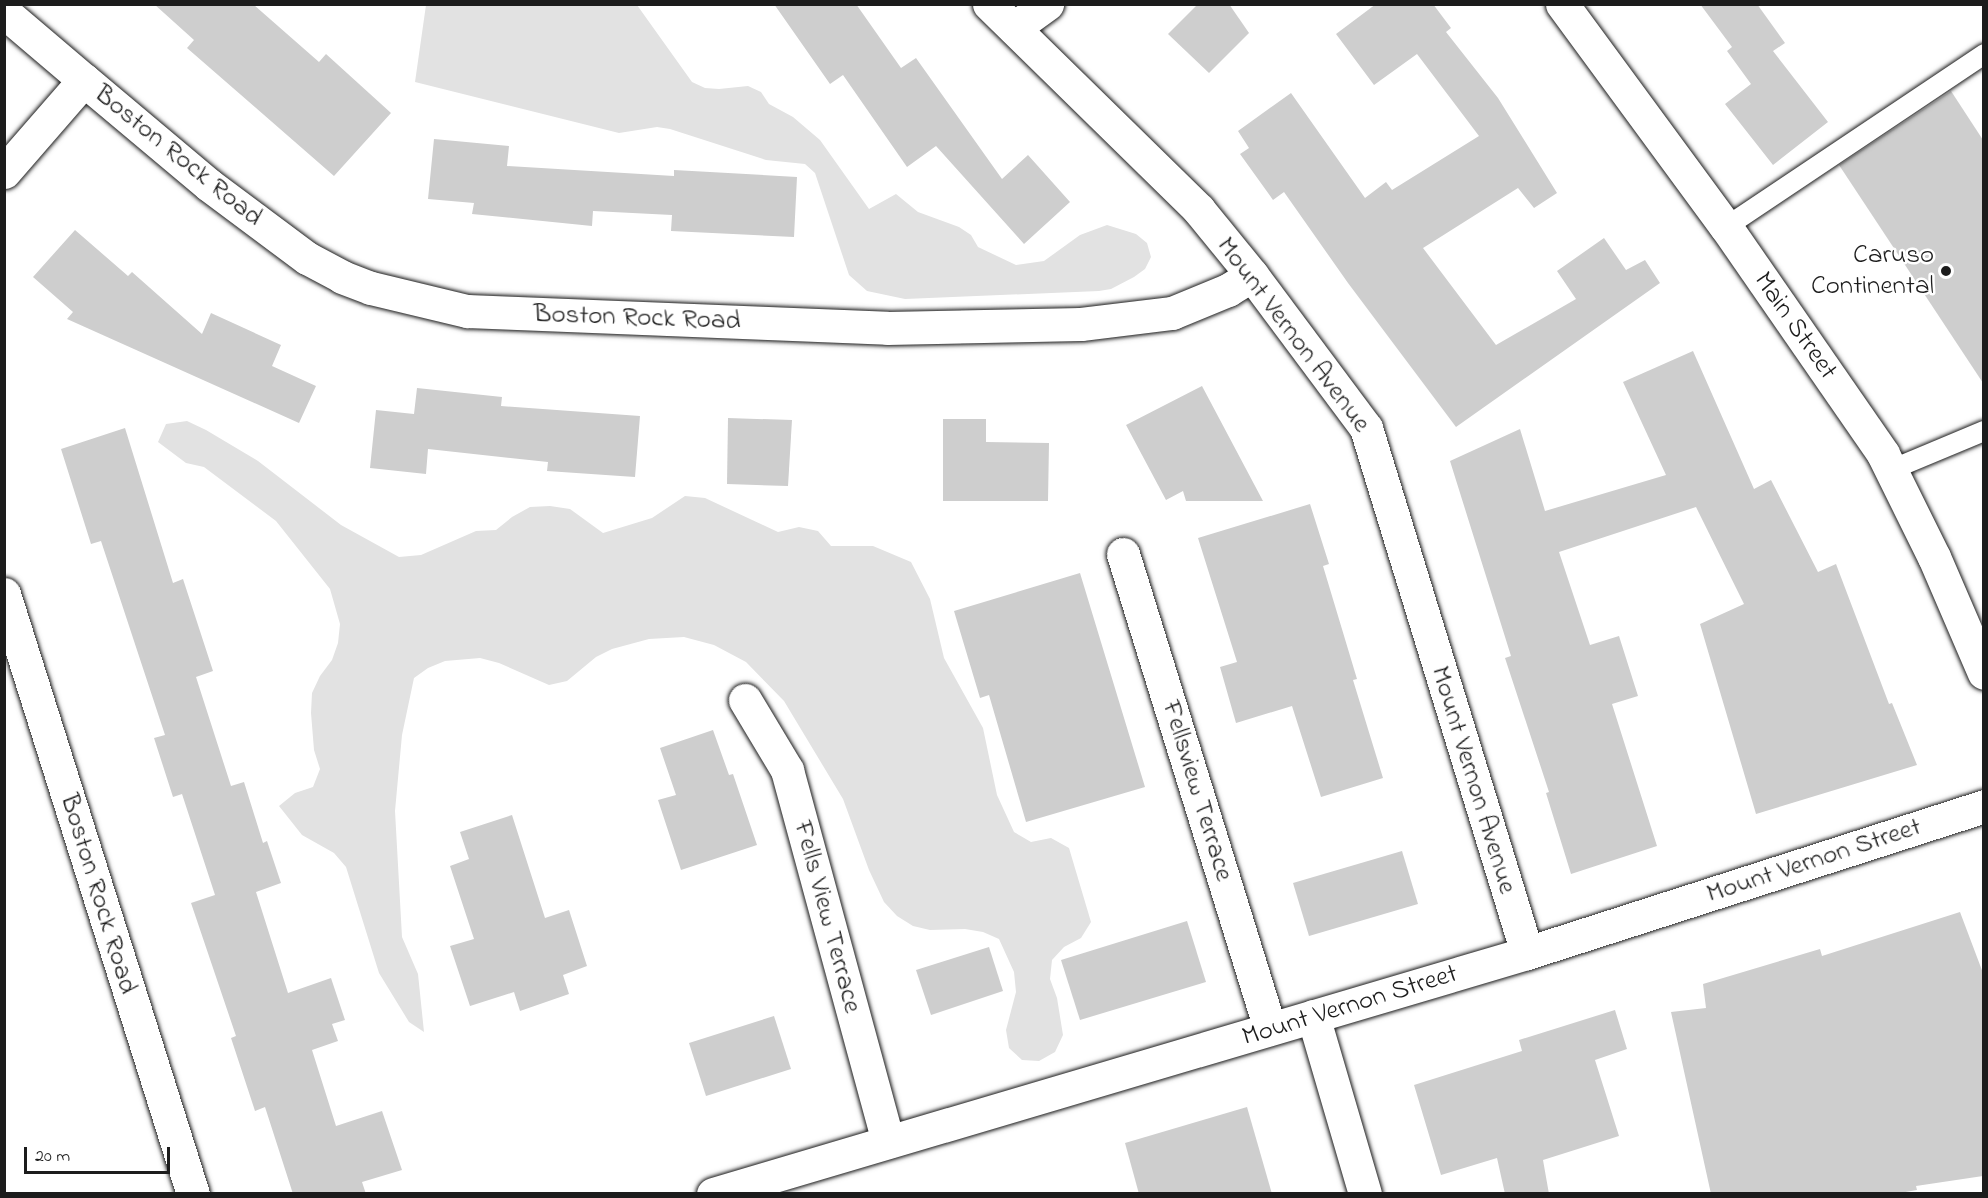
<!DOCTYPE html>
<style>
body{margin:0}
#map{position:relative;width:1988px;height:1198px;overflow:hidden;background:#fff;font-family:"Indie Flower",sans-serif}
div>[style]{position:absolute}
.green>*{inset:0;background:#e2e2e2}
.building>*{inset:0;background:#cecece}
.roads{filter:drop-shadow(0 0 2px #1c1c1c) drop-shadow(0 0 2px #1c1c1c)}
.lane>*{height:20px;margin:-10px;padding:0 10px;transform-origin:10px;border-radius:10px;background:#fff}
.street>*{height:33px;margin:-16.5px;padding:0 16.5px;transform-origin:16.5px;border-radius:16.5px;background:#fff}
.primary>*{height:33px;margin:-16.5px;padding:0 16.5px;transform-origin:16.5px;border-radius:16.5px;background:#fff}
.dots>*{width:16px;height:16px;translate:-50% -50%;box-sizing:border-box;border:3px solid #fff;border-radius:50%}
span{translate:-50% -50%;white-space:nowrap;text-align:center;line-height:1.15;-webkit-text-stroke:5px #fff;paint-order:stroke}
.street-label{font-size:27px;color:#1c1c1c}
.poi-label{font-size:27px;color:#1c1c1c}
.right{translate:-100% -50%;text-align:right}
.frame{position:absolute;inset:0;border:6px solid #1c1c1c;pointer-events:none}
.scale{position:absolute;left:24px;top:1147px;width:146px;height:27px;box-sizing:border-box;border:3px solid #1c1c1c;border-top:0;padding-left:8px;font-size:18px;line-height:21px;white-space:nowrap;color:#1c1c1c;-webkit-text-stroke:4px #fff;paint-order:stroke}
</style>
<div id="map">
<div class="green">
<i style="clip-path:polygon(426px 5px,637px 5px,692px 82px,705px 88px,719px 89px,748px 86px,761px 92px,769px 104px,793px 117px,820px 140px,869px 209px,896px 194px,918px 212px,959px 227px,971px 235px,978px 247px,1016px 265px,1044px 261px,1080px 235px,1107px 225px,1136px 234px,1147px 243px,1151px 257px,1145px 269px,1134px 277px,1111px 289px,1099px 291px,905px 299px,867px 291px,849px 275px,815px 173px,805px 164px,766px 160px,670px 129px,657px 127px,619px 133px,415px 82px)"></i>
<i style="clip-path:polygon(187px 421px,206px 430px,258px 461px,341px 525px,399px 557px,421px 555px,476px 531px,496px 530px,512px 517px,530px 507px,550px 506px,570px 509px,603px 533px,652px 518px,685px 496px,705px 498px,778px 532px,799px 527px,818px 531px,831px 546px,873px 546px,911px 562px,930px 599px,944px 658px,983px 728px,997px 795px,1014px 832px,1031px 842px,1051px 838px,1069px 848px,1091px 922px,1081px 938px,1064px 947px,1052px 960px,1050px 979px,1057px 998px,1063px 1035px,1055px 1052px,1039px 1061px,1022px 1060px,1009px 1048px,1006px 1030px,1016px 992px,1014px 972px,999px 939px,983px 932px,965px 929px,930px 930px,913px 926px,897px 916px,884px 902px,869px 870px,843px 799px,784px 701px,746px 662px,714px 645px,684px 637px,649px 639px,612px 649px,596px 657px,567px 681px,549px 685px,499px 663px,480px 658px,445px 661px,428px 668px,414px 678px,402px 735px,395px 811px,402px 937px,418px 974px,424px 1032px,409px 1022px,379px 973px,346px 867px,334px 853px,302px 835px,279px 806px,295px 793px,313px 787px,320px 769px,314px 750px,311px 713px,312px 693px,320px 676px,332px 660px,338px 643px,340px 624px,330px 589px,276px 521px,204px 467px,186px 463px,158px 442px,166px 424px)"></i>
</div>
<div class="building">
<i style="clip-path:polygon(154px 4px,253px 4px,319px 62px,326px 54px,391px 113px,334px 176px,187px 48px,194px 40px)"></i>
<i style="clip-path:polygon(774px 4px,856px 4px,901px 68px,916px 58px,1002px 179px,1028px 155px,1070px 202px,1024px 244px,936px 146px,907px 167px,843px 75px,830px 84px)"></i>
<i style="clip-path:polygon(1198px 4px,1229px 4px,1249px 33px,1209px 73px,1168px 34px)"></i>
<i style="clip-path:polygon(1376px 4px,1433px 4px,1451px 28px,1446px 32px,1498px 98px,1557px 193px,1534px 208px,1518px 188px,1423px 248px,1496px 345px,1576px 299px,1557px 271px,1604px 238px,1626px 270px,1645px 260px,1660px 283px,1456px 427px,1348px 283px,1284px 192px,1273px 200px,1240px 154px,1249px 148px,1238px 131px,1291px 93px,1365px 198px,1386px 182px,1392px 190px,1479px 136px,1417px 54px,1374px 85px,1336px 34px)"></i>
<i style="clip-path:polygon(1700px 4px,1757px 4px,1785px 43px,1773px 51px,1828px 122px,1773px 165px,1725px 104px,1751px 84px,1727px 51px,1732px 47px)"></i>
<i style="clip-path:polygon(1951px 91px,1983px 140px,1983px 383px,1839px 165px)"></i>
<i style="clip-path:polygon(434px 139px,509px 146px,507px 166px,674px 176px,674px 170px,797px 177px,794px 237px,671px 231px,672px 215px,593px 211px,592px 226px,472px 214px,474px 203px,428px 199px)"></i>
<i style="clip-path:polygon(75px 230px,128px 276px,132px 272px,202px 334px,211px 313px,281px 345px,272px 366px,316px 386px,299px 423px,67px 319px,73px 312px,33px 277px)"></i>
<i style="clip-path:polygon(1693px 351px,1754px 489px,1771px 480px,1818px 572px,1836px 564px,1889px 704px,1892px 703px,1917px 765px,1756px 814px,1700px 624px,1744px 604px,1696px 507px,1559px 552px,1590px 645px,1619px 636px,1638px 696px,1612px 704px,1657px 846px,1571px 874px,1546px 793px,1549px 792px,1505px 658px,1511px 656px,1450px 461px,1520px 429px,1545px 511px,1666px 475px,1623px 382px)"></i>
<i style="clip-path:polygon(1202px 386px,1263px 501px,1186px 501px,1183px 491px,1166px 500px,1126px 425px)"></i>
<i style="clip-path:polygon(417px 388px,502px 397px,501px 406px,640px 416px,635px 477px,547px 471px,548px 462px,428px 449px,426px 474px,370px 468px,376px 410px,414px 414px)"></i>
<i style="clip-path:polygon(728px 418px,792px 420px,788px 486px,727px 484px)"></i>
<i style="clip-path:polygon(943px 419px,986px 419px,986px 442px,1049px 443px,1048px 501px,943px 501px)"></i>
<i style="clip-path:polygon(125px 428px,173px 583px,183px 579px,213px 671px,196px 677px,231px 786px,244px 782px,263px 843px,267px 841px,281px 883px,256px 892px,288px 993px,331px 978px,345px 1020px,332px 1024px,338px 1041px,312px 1050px,336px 1126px,382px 1111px,402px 1170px,362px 1182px,366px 1194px,293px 1194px,265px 1107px,255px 1111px,231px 1038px,236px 1036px,191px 903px,215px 895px,182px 794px,173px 797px,154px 738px,165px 735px,101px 541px,91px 544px,61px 449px)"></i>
<i style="clip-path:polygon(1310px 504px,1329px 564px,1323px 566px,1357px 679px,1353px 680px,1383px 778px,1321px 797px,1292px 706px,1236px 723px,1220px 667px,1237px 662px,1198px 538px)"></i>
<i style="clip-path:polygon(1080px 573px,1145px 787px,1026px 822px,989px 695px,980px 698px,954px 611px)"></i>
<i style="clip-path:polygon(713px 730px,729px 775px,733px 774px,757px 845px,681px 870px,658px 800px,676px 795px,660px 748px)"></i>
<i style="clip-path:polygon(512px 815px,545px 918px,569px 910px,587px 966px,563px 975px,569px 994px,520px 1011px,514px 992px,470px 1006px,450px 946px,474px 939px,450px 866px,469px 859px,460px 832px)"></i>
<i style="clip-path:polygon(1402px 851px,1418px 904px,1309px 936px,1293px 883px)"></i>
<i style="clip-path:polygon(1960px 912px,1983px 973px,1983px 1176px,1916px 1186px,1917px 1190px,1894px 1194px,1711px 1194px,1671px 1012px,1706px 1008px,1703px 984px,1820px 949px,1822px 956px)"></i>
<i style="clip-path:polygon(1187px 921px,1206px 982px,1080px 1020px,1061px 960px)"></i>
<i style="clip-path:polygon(989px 947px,1003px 991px,931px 1015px,916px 970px)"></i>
<i style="clip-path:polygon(1615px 1010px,1627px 1049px,1595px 1060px,1619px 1136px,1543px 1160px,1549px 1194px,1505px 1194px,1497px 1158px,1441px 1175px,1414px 1085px,1522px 1051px,1519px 1040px)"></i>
<i style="clip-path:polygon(774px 1016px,791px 1069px,706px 1096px,689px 1043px)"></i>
<i style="clip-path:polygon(1247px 1107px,1272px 1194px,1139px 1194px,1125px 1143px)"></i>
</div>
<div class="roads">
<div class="lane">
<i style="left:1726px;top:227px;width:311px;rotate:-33.8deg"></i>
<i style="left:1893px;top:469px;width:99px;rotate:-22.7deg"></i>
</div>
<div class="street">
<i style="left:989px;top:4px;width:294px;rotate:44.4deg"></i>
<i style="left:1199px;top:210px;width:84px;rotate:50.8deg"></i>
<i style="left:1252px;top:275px;width:191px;rotate:53.3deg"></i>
<i style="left:1366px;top:428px;width:549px;rotate:72.95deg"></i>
<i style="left:4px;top:12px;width:105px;rotate:40.4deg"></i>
<i style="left:84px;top:80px;width:122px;rotate:131deg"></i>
<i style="left:1014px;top:28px;width:41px;rotate:-36deg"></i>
<i style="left:84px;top:80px;width:163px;rotate:40deg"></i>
<i style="left:209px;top:185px;width:122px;rotate:36.7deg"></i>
<i style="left:307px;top:258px;width:40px;rotate:28deg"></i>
<i style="left:342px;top:277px;width:31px;rotate:21deg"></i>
<i style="left:371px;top:288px;width:99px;rotate:13.5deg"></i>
<i style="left:467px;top:311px;width:420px;rotate:2.3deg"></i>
<i style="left:887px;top:328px;width:194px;rotate:-1.2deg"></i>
<i style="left:1081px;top:324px;width:92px;rotate:-6.9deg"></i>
<i style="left:1172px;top:313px;width:61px;rotate:-22.3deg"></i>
<i style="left:1228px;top:290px;width:28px;rotate:-32deg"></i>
<i style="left:1123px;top:554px;width:497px;rotate:72.8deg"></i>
<i style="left:4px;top:594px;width:629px;rotate:72.52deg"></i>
<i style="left:745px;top:700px;width:82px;rotate:59deg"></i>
<i style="left:787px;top:770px;width:385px;rotate:74.8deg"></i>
<i style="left:1313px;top:1016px;width:185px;rotate:73.7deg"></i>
<i style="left:713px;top:1194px;width:849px;rotate:-16.49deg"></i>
<i style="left:1527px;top:953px;width:480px;rotate:-17.8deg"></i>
</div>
<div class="primary">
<i style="left:1562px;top:4px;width:277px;rotate:53.7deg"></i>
<i style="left:1726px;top:227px;width:276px;rotate:55.3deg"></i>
<i style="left:1883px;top:454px;width:115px;rotate:63.7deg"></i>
<i style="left:1934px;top:557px;width:126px;rotate:66.7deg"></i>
</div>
</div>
<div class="dots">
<i style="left:1946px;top:271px;background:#1c1c1c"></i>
</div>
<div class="street-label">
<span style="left:178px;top:156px;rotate:39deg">Boston Rock Road</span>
<span style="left:637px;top:318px;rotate:2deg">Boston Rock Road</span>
<span style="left:1795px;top:326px;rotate:55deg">Main Street</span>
<span style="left:1293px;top:335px;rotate:53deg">Mount Vernon Avenue</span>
<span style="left:1473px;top:780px;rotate:73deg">Mount Vernon Avenue</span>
<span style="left:1197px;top:791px;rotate:73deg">Fellsview Terrace</span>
<span style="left:1814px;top:861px;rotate:-18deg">Mount Vernon Street</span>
<span style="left:98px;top:894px;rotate:73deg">Boston Rock Road</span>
<span style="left:827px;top:917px;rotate:75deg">Fells View Terrace</span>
<span style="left:1350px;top:1006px;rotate:-17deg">Mount Vernon Street</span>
</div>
<div class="poi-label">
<span class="right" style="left:1934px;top:271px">Caruso<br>Continental</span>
</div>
<div class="frame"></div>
<div class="scale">20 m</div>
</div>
